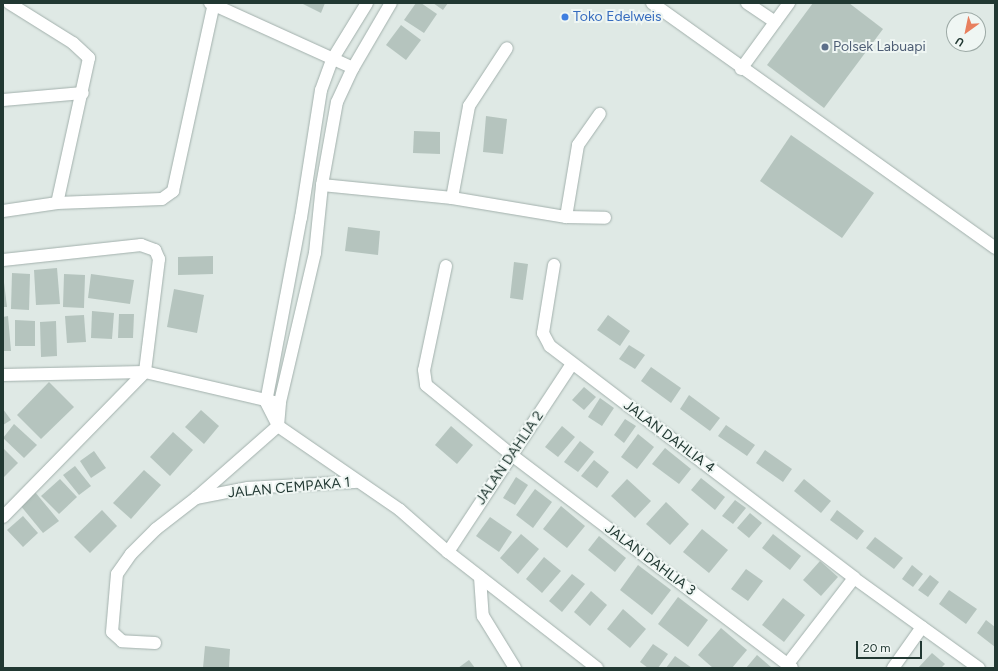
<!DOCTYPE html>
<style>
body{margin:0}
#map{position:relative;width:998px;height:671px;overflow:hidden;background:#dfe9e5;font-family:Figtree,sans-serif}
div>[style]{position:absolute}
.building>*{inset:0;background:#b5c4be}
.roads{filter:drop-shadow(0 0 1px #a2b0ac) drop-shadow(0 0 1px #a2b0ac)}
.lane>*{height:12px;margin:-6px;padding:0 6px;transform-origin:6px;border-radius:6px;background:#fff}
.street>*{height:12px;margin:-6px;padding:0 6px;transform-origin:6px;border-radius:6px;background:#fff}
.secondary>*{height:12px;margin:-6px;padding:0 6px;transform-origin:6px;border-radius:6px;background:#fff}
.dots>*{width:11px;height:11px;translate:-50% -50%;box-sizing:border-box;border:2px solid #eff6f3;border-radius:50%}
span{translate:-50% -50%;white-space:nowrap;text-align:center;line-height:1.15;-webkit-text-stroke:4px #eff6f3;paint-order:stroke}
.shop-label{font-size:14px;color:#366cbe}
.left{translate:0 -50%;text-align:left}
.service-label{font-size:14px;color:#4e5e75}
.street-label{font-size:14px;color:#213832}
.frame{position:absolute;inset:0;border:4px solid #213832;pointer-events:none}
.north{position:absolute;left:946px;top:12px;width:40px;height:40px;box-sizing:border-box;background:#eff6f3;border:1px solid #9daaa6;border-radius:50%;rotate:213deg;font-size:11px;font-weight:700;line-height:16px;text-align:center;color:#213832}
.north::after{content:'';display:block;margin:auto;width:14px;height:18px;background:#e87f5e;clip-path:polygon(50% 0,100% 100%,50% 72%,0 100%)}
.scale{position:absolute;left:856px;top:641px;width:66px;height:18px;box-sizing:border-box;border:2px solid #213832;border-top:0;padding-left:5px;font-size:12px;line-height:14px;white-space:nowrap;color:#213832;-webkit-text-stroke:3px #eff6f3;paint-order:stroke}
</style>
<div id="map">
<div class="building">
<i style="clip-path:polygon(301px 3px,325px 3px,321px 13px)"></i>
<i style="clip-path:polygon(416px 3px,421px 3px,437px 14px,424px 33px,404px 20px)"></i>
<i style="clip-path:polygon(433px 3px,448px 3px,443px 10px)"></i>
<i style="clip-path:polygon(813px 3px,849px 3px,883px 29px,824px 108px,767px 65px)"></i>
<i style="clip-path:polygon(401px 25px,421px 40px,406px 60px,386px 45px)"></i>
<i style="clip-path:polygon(486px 116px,507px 119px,503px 154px,483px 152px)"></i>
<i style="clip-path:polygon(414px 131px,440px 132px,440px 154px,413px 153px)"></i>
<i style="clip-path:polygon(791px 135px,874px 193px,842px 238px,760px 181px)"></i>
<i style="clip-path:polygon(348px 227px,380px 231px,378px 255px,345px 251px)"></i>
<i style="clip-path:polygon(213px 256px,213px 274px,178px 275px,178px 257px)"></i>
<i style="clip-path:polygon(514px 262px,528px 264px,523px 300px,510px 298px)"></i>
<i style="clip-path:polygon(57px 268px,60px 304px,36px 305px,34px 270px)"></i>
<i style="clip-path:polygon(12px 273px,30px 274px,29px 310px,11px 309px)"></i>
<i style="clip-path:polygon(3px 274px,7px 307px,3px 307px)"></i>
<i style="clip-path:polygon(64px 274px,85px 275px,84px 308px,63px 307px)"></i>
<i style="clip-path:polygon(91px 274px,134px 280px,130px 304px,88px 298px)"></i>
<i style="clip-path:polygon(174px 289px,204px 295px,197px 333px,167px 327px)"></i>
<i style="clip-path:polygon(92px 311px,114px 313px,112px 339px,91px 338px)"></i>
<i style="clip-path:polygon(119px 314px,134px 314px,133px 338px,118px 338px)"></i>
<i style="clip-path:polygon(84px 315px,86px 342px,67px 343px,65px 316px)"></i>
<i style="clip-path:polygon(608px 315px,630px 331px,620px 346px,597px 330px)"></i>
<i style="clip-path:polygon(8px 316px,11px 351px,3px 351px,3px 317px)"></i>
<i style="clip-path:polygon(15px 320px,35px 321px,35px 346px,15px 346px)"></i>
<i style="clip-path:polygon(56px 321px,57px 356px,41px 357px,40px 322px)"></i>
<i style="clip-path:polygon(629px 345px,645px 355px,635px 369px,619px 359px)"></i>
<i style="clip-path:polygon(651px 367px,681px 388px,671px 403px,641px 381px)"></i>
<i style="clip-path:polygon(49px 382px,74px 407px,41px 439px,17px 415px)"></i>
<i style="clip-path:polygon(584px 387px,596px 397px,584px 410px,572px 400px)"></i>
<i style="clip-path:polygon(689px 395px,720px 418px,710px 431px,680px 409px)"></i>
<i style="clip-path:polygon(600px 398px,614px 408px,602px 426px,588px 417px)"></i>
<i style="clip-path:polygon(3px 409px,11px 420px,3px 425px)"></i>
<i style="clip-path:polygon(201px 410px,219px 426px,204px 444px,185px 427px)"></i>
<i style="clip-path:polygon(625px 419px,636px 426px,624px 443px,614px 435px)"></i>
<i style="clip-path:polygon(14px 424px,37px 445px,24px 458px,3px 438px)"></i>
<i style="clip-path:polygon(726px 425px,755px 445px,747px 456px,718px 436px)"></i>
<i style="clip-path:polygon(451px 426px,473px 445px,457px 464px,435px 445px)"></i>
<i style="clip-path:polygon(562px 426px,575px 437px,558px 457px,545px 447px)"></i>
<i style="clip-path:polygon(173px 432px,193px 450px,170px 476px,150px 457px)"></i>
<i style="clip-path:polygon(638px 434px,654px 447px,637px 469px,621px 457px)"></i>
<i style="clip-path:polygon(580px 441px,594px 452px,578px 472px,564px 462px)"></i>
<i style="clip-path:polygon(3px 448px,18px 463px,4px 477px,3px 476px)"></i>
<i style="clip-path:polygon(665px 448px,691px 469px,679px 484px,652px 464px)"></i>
<i style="clip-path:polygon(765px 450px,792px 469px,783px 482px,756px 463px)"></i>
<i style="clip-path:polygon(94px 451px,106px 468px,91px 478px,80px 461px)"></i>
<i style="clip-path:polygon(594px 460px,609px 472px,597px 488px,581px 476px)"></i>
<i style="clip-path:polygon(75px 466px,91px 486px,79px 495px,63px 475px)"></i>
<i style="clip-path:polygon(144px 470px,161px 485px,131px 519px,113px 503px)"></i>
<i style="clip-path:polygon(516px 477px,528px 485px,515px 505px,503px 498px)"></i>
<i style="clip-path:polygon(701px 478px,725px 497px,715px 510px,691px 490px)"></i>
<i style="clip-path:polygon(60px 479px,77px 497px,59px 514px,41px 496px)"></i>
<i style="clip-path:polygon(627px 479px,651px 501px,635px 518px,611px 496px)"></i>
<i style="clip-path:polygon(804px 479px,831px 501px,821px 513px,794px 491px)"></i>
<i style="clip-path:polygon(535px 489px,552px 502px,533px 528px,516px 515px)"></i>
<i style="clip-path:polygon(35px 492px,59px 521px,43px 533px,20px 505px)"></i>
<i style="clip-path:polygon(735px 500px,746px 508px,733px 524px,722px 516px)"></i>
<i style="clip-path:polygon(666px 502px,689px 524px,670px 545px,646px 524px)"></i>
<i style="clip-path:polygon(561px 506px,585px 526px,567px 548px,543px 529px)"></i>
<i style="clip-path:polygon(102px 510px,117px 526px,90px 553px,74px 537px)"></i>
<i style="clip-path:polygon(837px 510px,864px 531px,857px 540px,830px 520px)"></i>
<i style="clip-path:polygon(750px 513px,762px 523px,749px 538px,737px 528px)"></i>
<i style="clip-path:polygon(23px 516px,38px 533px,23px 547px,7px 530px)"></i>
<i style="clip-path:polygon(490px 517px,512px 532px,499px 552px,476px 536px)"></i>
<i style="clip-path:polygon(702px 529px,728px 550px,709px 573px,683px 552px)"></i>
<i style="clip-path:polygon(521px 534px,539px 549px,518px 574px,500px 558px)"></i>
<i style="clip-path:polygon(773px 534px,801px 556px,790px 570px,762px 548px)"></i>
<i style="clip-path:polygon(599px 536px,626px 558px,615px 572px,588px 550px)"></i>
<i style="clip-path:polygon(875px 537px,903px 558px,894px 569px,866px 548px)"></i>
<i style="clip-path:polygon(544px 557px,561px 571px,542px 593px,526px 579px)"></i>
<i style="clip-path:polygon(820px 561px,838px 577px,821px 596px,803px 580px)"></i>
<i style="clip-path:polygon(638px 565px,671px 590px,652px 615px,620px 590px)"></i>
<i style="clip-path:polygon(912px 565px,923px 574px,913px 587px,902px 579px)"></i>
<i style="clip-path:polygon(746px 569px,763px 581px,748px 601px,731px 589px)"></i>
<i style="clip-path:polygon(572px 574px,585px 584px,562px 612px,549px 601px)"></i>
<i style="clip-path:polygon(930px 575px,939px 582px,928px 597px,918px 590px)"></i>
<i style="clip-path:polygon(949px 590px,977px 609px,966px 624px,939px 604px)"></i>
<i style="clip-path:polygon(591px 591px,607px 605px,590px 626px,574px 612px)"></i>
<i style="clip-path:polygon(678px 597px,708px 620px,688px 647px,658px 624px)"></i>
<i style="clip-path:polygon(783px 598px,805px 615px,784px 642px,762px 625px)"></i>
<i style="clip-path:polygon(623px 609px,646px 629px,630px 648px,607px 629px)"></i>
<i style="clip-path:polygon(986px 620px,995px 627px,995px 647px,977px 633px)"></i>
<i style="clip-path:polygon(721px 628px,747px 650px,732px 668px,713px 668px,698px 655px)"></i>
<i style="clip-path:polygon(653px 644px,668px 654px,658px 668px,648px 668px,640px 662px)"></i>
<i style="clip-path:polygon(205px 646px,230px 649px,229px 668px,203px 668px)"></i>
<i style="clip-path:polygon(932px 653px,945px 664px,941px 668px,918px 668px)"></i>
<i style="clip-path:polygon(757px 655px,772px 668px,746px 668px)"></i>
<i style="clip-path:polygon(675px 656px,692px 668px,666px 668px)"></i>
<i style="clip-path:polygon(469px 660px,475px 668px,458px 668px)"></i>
</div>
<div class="roads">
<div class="lane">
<i style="left:480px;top:577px;width:39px;rotate:86deg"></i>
<i style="left:483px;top:616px;width:61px;rotate:58.4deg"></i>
</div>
<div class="street">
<i style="left:9px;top:3px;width:75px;rotate:32deg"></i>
<i style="left:73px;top:43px;width:22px;rotate:43deg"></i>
<i style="left:89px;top:58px;width:148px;rotate:102.4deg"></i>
<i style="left:210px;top:3px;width:157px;rotate:24.4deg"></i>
<i style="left:367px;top:3px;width:67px;rotate:121.6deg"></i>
<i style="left:332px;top:60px;width:32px;rotate:110deg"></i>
<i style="left:321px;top:90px;width:129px;rotate:98.9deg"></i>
<i style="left:301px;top:217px;width:188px;rotate:100.7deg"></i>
<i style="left:266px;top:402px;width:27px;rotate:63deg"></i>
<i style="left:278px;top:426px;width:148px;rotate:34.5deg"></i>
<i style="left:400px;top:510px;width:64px;rotate:41.2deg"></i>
<i style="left:448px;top:552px;width:189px;rotate:37.9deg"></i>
<i style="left:747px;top:3px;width:34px;rotate:34deg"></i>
<i style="left:741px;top:69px;width:82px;rotate:-54deg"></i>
<i style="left:3px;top:100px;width:80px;rotate:-5deg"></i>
<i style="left:322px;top:185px;width:131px;rotate:5.7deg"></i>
<i style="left:452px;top:198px;width:116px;rotate:9.5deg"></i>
<i style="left:566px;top:217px;width:39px;rotate:1deg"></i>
<i style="left:452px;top:198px;width:94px;rotate:-79.5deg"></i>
<i style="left:469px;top:106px;width:69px;rotate:-56.8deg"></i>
<i style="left:3px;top:211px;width:55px;rotate:-8.4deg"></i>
<i style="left:57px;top:203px;width:105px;rotate:-2.2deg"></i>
<i style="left:162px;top:199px;width:14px;rotate:-36deg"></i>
<i style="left:173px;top:191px;width:192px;rotate:-77.7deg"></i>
<i style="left:566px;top:217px;width:73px;rotate:-80.5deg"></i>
<i style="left:578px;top:145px;width:38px;rotate:-55deg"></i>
<i style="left:3px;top:260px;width:139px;rotate:-6.2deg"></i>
<i style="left:141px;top:245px;width:15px;rotate:20deg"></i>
<i style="left:155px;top:250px;width:10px;rotate:66deg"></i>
<i style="left:159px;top:259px;width:114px;rotate:97.1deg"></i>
<i style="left:145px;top:372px;width:203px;rotate:134.4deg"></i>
<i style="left:554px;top:265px;width:69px;rotate:99.2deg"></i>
<i style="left:543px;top:333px;width:15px;rotate:62deg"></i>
<i style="left:550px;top:346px;width:382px;rotate:37.3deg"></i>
<i style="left:854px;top:578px;width:154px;rotate:35.8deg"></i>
<i style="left:446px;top:266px;width:106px;rotate:101.9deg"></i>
<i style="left:424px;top:370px;width:15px;rotate:82deg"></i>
<i style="left:426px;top:385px;width:112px;rotate:39.2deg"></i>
<i style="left:513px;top:456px;width:350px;rotate:37.2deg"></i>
<i style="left:3px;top:375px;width:142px;rotate:-1.2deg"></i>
<i style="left:145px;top:372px;width:132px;rotate:13.1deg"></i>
<i style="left:196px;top:498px;width:109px;rotate:-41.3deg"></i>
<i style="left:278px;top:426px;width:24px;rotate:-85deg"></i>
<i style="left:280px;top:402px;width:153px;rotate:-76.8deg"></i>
<i style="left:315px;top:253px;width:68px;rotate:-84.1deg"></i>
<i style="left:322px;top:185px;width:84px;rotate:-79.8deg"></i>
<i style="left:337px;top:102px;width:38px;rotate:-65deg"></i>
<i style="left:353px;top:68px;width:75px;rotate:-59.7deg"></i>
<i style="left:448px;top:552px;width:225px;rotate:-56.6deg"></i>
<i style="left:155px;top:643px;width:33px;rotate:-177deg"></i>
<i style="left:122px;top:641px;width:13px;rotate:-138deg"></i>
<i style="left:112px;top:632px;width:58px;rotate:-85.1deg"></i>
<i style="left:117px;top:574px;width:24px;rotate:-55deg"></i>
<i style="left:131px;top:554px;width:35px;rotate:-45deg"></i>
<i style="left:156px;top:529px;width:51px;rotate:-37.8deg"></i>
<i style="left:196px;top:498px;width:53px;rotate:-10.9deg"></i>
<i style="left:248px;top:488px;width:109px;rotate:-3.2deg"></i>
<i style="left:787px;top:665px;width:110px;rotate:-52.4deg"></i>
<i style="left:893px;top:668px;width:50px;rotate:-54.7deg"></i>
</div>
<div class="secondary">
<i style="left:652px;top:3px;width:422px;rotate:35.5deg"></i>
</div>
</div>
<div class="dots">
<i style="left:565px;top:17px;background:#3f7fe0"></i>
<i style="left:825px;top:47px;background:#5c6f8a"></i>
</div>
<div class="shop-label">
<span class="left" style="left:573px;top:17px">Toko Edelweis</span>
</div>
<div class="service-label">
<span class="left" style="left:833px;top:47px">Polsek Labuapi</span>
</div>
<div class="street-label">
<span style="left:669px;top:437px;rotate:37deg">JALAN DAHLIA 4</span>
<span style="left:510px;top:458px;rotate:-56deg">JALAN DAHLIA 2</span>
<span style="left:289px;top:488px;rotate:-5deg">JALAN CEMPAKA 1</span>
<span style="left:650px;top:560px;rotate:37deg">JALAN DAHLIA 3</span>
</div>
<div class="frame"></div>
<div class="north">U</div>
<div class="scale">20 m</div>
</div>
